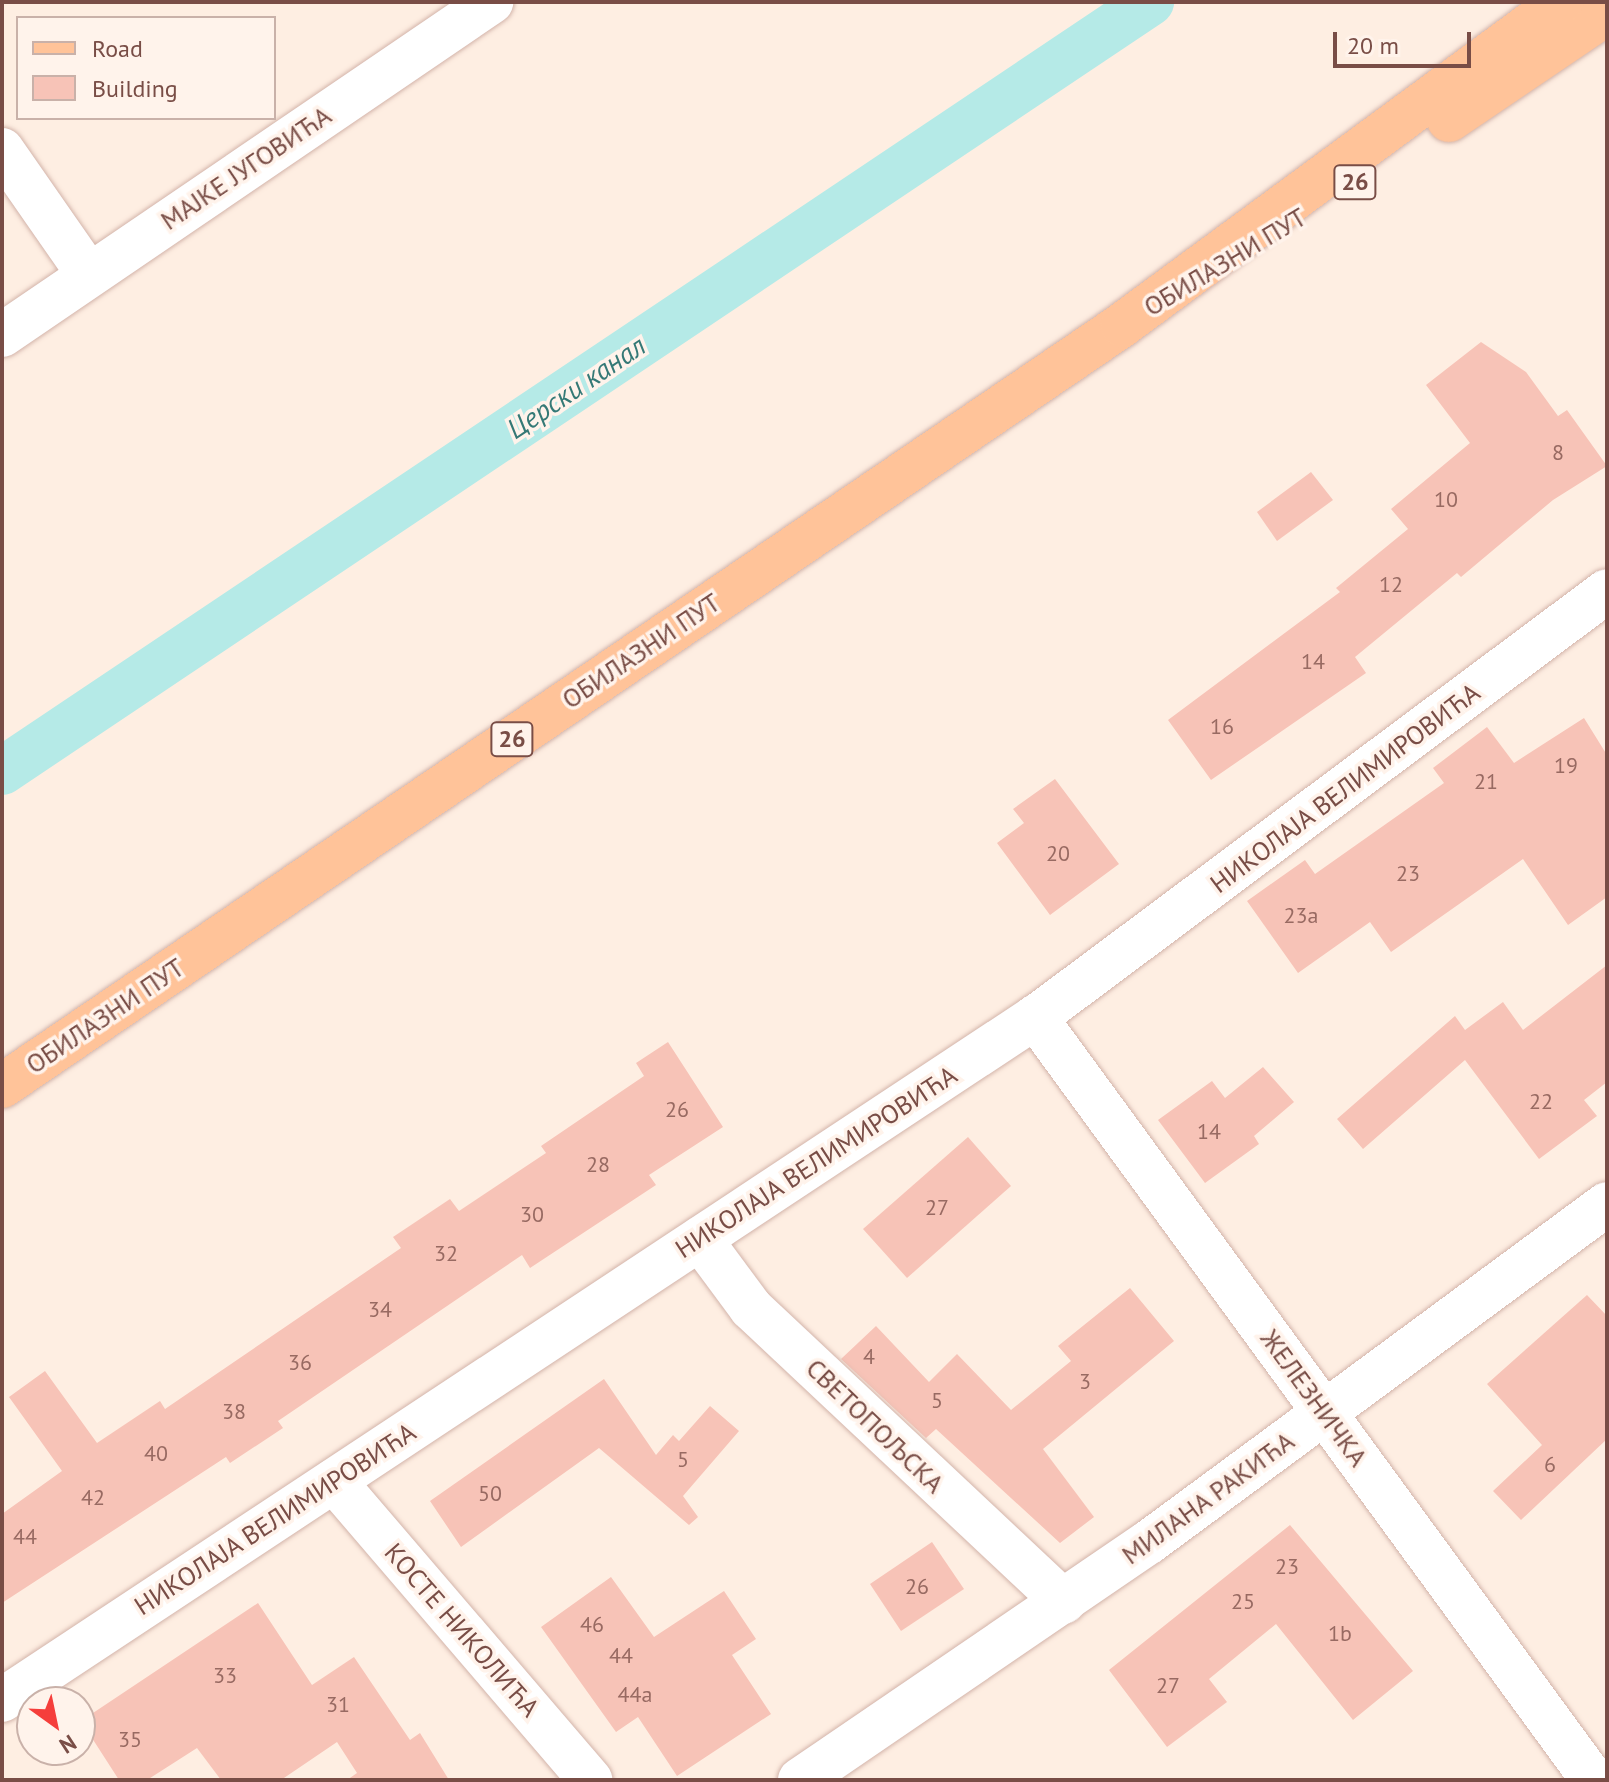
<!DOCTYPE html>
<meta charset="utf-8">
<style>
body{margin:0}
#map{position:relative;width:1609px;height:1782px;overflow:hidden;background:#feeee2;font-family:"PT Sans",sans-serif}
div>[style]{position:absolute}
.canal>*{height:48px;margin:-24px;padding:0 24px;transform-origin:24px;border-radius:24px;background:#b5eae7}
.building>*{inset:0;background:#f7c3b7}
.roads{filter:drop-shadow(0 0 2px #d3b4aa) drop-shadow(0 0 2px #d3b4aa)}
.minor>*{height:44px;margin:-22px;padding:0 22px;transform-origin:22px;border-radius:22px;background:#fff}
.major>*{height:44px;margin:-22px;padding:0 22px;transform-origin:22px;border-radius:22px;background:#ffc399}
span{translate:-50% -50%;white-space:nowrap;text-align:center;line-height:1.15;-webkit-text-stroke:7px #fff3eb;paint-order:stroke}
.number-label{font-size:22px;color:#986a62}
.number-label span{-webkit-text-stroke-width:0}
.shield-label span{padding:2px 6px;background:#fff3eb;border:2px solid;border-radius:6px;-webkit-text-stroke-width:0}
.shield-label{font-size:24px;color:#794d46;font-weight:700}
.street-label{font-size:26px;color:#794d46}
.water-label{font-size:28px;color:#357976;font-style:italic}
.frame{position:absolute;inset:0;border:4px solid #794d46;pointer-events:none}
.legend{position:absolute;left:16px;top:16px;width:260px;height:104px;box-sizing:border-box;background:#fff3eb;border:2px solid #c9b1a9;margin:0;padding:10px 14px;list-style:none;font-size:24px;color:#794d46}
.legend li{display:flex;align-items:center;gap:16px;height:40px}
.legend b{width:40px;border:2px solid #c9b1a9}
.north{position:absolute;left:16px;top:1686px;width:80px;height:80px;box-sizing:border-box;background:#fff3eb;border:2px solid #c9b1a9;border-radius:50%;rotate:147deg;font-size:22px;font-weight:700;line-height:32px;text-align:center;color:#794d46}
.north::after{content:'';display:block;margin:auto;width:28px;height:36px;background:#f53e3b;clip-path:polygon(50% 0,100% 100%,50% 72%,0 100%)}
.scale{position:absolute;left:1333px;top:32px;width:138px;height:36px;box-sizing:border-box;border:4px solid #794d46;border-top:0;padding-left:10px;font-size:24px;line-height:28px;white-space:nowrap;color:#794d46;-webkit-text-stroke:6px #fff3eb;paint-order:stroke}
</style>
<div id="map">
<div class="canal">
<i style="left:2px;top:771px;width:1382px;rotate:-33.82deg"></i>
</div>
<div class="building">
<i style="clip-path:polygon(1481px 342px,1526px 372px,1558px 416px,1567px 410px,1607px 466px,1553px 500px,1461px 577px,1457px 573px,1355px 657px,1366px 673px,1211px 780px,1168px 720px,1340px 592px,1336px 588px,1408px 529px,1391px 509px,1470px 443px,1426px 385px)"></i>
<i style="clip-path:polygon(1311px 472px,1333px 500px,1277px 541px,1257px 512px)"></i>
<i style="clip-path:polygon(1584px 718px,1607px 755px,1607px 897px,1568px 925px,1523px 859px,1391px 952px,1370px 922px,1298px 973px,1247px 901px,1305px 860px,1315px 874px,1444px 783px,1433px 768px,1487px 727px,1514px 763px)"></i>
<i style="clip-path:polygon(1055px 779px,1119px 864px,1050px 915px,997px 843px,1024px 823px,1013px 809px)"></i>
<i style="clip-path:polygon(1607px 965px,1607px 1082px,1584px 1100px,1597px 1116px,1539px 1159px,1465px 1060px,1363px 1149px,1337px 1119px,1455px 1016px,1465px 1030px,1503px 1002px,1523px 1030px)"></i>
<i style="clip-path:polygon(668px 1042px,723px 1127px,649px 1175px,656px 1185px,530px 1268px,522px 1255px,278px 1421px,283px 1428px,230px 1463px,226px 1457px,2px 1603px,2px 1514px,62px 1471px,9px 1397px,45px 1371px,97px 1443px,160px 1401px,165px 1409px,401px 1248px,393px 1237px,450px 1199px,459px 1211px,546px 1153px,541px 1146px,644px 1076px,636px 1063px)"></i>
<i style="clip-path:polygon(1263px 1067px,1294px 1102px,1254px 1136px,1259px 1144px,1205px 1183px,1158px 1120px,1212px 1081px,1225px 1098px)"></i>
<i style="clip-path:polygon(968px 1137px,1011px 1186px,907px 1278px,863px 1229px)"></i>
<i style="clip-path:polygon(1130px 1288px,1174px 1341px,1043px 1449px,1094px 1517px,1060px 1543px,936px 1429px,926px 1438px,841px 1359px,876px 1326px,929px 1382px,957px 1354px,1011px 1410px,1071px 1361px,1058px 1346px)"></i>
<i style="clip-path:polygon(1587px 1295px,1607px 1316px,1607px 1439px,1521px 1520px,1493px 1491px,1542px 1445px,1487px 1384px)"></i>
<i style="clip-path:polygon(604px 1379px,656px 1455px,673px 1435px,679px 1441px,710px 1406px,739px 1431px,683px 1496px,698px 1517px,689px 1525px,599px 1448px,461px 1547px,430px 1501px)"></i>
<i style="clip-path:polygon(1290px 1525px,1413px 1671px,1353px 1720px,1276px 1624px,1209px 1679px,1227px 1702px,1167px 1747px,1109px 1670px)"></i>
<i style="clip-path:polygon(932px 1542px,964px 1589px,901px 1631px,870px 1584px)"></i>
<i style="clip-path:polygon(611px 1577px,654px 1637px,724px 1591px,756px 1639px,732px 1655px,771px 1714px,677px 1776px,638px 1717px,616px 1732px,541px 1627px)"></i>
<i style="clip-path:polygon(258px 1603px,312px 1685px,354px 1657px,410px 1740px,420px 1733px,449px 1780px,347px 1780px,357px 1773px,337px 1742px,281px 1780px,221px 1780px,197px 1748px,147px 1780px,119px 1780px,81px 1721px)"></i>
</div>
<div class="roads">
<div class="minor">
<i style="left:2px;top:150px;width:152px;rotate:55.2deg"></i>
<i style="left:2px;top:335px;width:592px;rotate:-34.25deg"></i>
<i style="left:1035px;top:1017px;width:945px;rotate:53.82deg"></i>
<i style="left:700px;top:1239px;width:86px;rotate:53.5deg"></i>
<i style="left:751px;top:1308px;width:429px;rotate:43.2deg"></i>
<i style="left:334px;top:1481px;width:394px;rotate:49.4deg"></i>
<i style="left:2px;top:1700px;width:1244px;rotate:-33.46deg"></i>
<i style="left:1040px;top:1014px;width:707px;rotate:-36.72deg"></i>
<i style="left:800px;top:1780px;width:422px;rotate:-34.3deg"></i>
<i style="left:1149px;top:1542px;width:569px;rotate:-36.43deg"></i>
</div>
<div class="major">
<i style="left:1449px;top:120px;width:191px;rotate:-34.1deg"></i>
<i style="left:2px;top:1086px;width:1354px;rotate:-34.19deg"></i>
<i style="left:1122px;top:325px;width:545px;rotate:-36.34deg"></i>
</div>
</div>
<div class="number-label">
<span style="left:1558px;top:453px">8</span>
<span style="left:1446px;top:500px">10</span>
<span style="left:1391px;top:585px">12</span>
<span style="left:1313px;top:662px">14</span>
<span style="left:1222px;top:727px">16</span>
<span style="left:1566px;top:766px">19</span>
<span style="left:1486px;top:782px">21</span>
<span style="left:1058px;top:854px">20</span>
<span style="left:1408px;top:874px">23</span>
<span style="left:1301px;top:916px">23a</span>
<span style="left:1541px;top:1102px">22</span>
<span style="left:677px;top:1110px">26</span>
<span style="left:1209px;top:1132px">14</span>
<span style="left:598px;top:1165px">28</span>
<span style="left:937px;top:1208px">27</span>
<span style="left:532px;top:1215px">30</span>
<span style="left:446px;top:1254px">32</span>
<span style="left:380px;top:1310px">34</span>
<span style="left:869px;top:1357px">4</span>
<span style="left:300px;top:1363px">36</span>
<span style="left:1085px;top:1382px">3</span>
<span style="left:937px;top:1401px">5</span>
<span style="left:234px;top:1412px">38</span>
<span style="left:156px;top:1454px">40</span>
<span style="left:683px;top:1460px">5</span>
<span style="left:1550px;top:1465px">6</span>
<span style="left:490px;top:1494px">50</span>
<span style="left:93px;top:1498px">42</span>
<span style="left:25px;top:1537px">44</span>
<span style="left:1287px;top:1567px">23</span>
<span style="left:917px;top:1587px">26</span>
<span style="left:1243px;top:1602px">25</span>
<span style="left:592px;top:1625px">46</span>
<span style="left:1340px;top:1634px">1b</span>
<span style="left:621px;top:1656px">44</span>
<span style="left:225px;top:1676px">33</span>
<span style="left:1168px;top:1686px">27</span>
<span style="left:635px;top:1695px">44a</span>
<span style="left:338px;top:1705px">31</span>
<span style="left:130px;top:1740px">35</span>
</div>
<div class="shield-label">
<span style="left:1355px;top:182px">26</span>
<span style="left:512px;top:739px">26</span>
</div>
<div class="street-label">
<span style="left:246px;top:168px;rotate:-34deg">МАЈКЕ ЈУГОВИЋА</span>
<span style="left:1225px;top:262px;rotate:-31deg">ОБИЛАЗНИ ПУТ</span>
<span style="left:641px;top:651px;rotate:-34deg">ОБИЛАЗНИ ПУТ</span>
<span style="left:1345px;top:788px;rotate:-37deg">НИКОЛАЈА ВЕЛИМИРОВИЋА</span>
<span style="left:105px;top:1016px;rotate:-34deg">ОБИЛАЗНИ ПУТ</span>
<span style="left:816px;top:1162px;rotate:-33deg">НИКОЛАЈА ВЕЛИМИРОВИЋА</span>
<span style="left:1314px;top:1398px;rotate:54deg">ЖЕЛЕЗНИЧКА</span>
<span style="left:875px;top:1426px;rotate:44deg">СВЕТОПОЉСКА</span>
<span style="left:1208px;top:1498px;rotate:-36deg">МИЛАНА РАКИЋА</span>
<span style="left:275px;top:1519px;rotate:-33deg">НИКОЛАЈА ВЕЛИМИРОВИЋА</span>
<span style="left:462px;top:1630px;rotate:49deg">КОСТЕ НИКОЛИЋА</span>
</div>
<div class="water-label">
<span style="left:576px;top:387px;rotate:-34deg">Церски канал</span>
</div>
<div class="frame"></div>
<ul class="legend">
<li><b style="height:10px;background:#ffc399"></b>Road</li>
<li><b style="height:22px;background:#f7c3b7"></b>Building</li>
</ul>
<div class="north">N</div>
<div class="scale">20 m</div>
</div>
